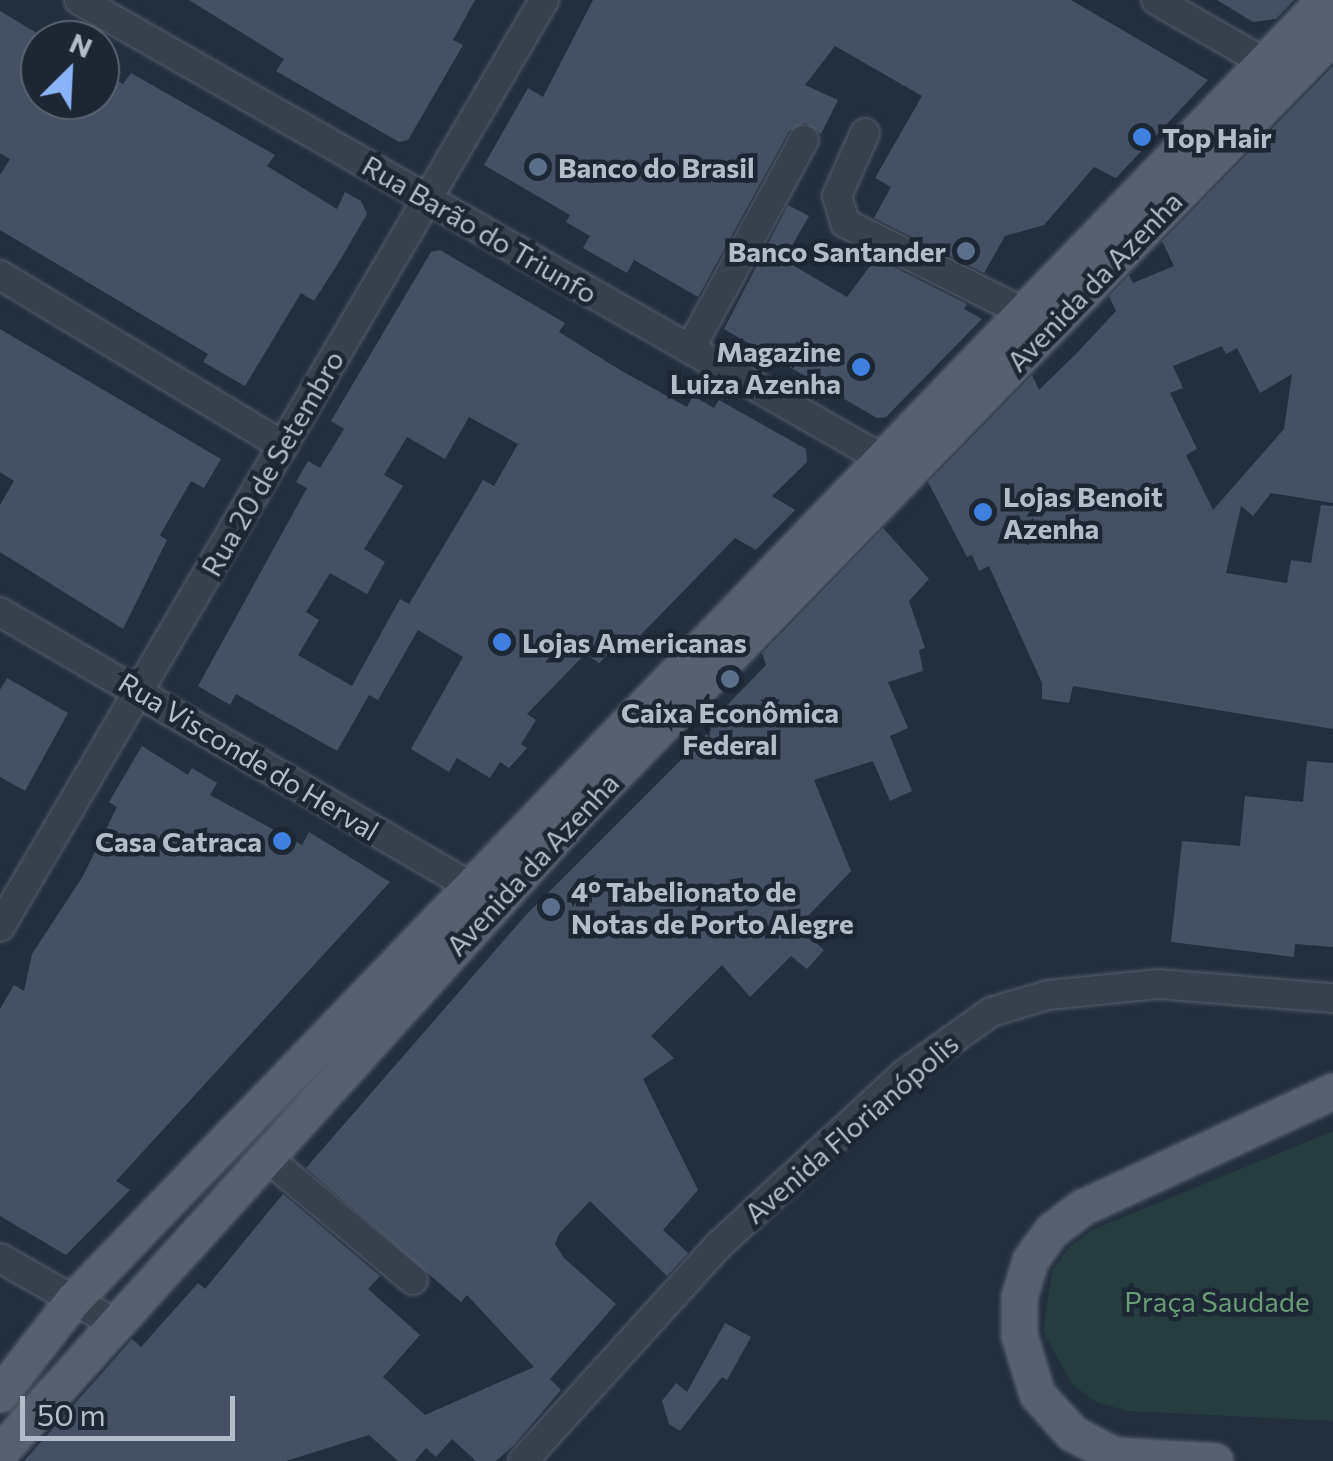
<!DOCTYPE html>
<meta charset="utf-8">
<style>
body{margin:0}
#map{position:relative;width:1333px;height:1461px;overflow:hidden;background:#242f3e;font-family:Commissioner,sans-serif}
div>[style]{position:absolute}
.green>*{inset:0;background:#263c3f}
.building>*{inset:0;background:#455162}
.roads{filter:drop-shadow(0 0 2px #565f6c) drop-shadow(0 0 2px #565f6c)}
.minor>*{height:28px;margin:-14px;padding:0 14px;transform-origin:14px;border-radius:14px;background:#38414e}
.major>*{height:35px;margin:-17.5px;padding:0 17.5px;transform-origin:17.5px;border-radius:17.5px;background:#56606e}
.dots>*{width:28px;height:28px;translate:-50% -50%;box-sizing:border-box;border:5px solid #1d2633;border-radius:50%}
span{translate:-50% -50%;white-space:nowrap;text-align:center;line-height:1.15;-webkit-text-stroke:9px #1d2633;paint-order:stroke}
.poi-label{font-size:28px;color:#b4bcc9;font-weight:700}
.left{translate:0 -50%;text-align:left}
.right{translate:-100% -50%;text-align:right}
.street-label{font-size:28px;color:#b4bcc9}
.park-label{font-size:28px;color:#6b9a76}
.north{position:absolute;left:20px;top:20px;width:100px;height:100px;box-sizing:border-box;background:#1d2633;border:2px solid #59626f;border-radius:50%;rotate:24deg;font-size:28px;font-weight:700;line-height:40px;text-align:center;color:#b4bcc9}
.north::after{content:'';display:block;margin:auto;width:35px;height:45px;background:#8ab4f8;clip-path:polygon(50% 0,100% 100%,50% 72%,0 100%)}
.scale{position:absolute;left:20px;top:1396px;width:215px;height:45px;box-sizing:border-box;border:5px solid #b4bcc9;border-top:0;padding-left:12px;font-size:30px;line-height:35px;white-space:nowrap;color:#b4bcc9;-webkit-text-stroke:8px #1d2633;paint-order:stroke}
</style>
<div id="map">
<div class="green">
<i style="clip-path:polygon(1333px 1131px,1333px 1421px,1127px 1411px,1096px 1402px,1072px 1384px,1043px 1331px,1052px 1271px,1069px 1247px,1092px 1230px)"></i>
</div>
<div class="building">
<i style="clip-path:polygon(189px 0,475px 0,453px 40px,463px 45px,408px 140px,399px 142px,276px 71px,284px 59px)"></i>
<i style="clip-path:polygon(593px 0,1071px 0,1208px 80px,1116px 178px,1094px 167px,1044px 225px,1005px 236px,984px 273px,874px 218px,891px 187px,875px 178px,922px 96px,835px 46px,805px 85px,838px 100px,821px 134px,805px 123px,789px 131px,698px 297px,634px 260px,627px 273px,583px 248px,590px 236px,566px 222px,570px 215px,484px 165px,528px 88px,543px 97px)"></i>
<i style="clip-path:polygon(1217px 0,1294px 0,1276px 19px,1253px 22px)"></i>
<i style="clip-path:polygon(0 11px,40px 35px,40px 100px,100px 100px,100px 70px,123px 84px,131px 73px,275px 155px,267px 166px,337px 209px,345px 192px,361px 201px,367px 214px,339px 262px,314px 301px,301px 293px,245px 386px,203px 362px,208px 354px,0 230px,0 175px,10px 159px,0 153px)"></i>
<i style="clip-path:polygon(evenodd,1333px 66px,1333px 503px,1271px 493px,1253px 516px,1241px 506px,1226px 573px,1287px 583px,1291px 560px,1311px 563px,1321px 505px,1333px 506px,1333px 729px,1073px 686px,1069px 703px,1042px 699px,1042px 683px,989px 566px,979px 571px,972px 555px,967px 557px,928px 482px,1032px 375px,1039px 390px,1077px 353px,1116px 311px,1109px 296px,1129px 275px,1133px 283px,1174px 266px,1162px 241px,1333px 66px,1222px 346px,1226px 354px,1237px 348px,1260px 393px,1292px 374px,1284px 429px,1213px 510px,1186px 455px,1197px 449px,1170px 393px,1183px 388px,1173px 366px,1222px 346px)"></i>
<i style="clip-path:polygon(788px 205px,809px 216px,784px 260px,847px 297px,876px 258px,967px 304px,964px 309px,982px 319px,886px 417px,877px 418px,724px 329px)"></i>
<i style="clip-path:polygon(evenodd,440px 250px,565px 323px,559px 332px,620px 370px,687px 407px,693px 396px,714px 408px,719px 400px,806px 449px,807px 462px,772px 496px,795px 510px,756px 550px,735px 538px,626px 650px,614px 648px,599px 663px,585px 654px,527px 714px,536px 720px,521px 744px,527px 748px,509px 768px,500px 762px,490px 778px,457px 758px,449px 772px,411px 749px,463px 657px,418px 630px,378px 700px,369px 695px,337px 751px,236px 694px,230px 705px,198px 686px,307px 488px,296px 482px,308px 461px,320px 468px,344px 429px,331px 421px,431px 252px,440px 250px,469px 417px,518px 444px,494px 486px,483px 480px,409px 604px,400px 599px,352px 686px,298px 655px,319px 620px,306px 612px,330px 573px,367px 594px,385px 562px,364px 549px,403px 486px,384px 475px,407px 437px,445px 459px,469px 417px)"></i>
<i style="clip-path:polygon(0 329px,221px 459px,204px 488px,191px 481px,160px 535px,167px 540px,123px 629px,0 552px,0 505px,14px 481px,0 472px)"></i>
<i style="clip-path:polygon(883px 528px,929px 579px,909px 601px,925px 648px,919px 650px,923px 671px,888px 682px,908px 728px,890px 736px,912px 791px,890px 801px,873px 761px,814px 780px,851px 871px,808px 916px,825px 931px,815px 942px,824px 950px,807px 969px,791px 956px,750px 997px,722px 965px,651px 1036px,674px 1058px,643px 1079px,698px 1190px,663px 1230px,688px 1253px,667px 1276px,590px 1201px,559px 1234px,555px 1244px,564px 1258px,616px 1304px,550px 1379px,561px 1390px,515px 1444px,496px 1461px,476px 1461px,452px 1439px,436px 1457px,426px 1448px,415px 1461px,398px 1461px,369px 1435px,286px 1461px,24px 1461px,132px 1339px,141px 1347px,198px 1283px,205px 1289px,283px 1194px,380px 1276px,368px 1289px,420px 1335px,383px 1377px,425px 1415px,534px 1367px,467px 1295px,461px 1302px,306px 1168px,525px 916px,711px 730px,709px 724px,766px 665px,762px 653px)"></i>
<i style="clip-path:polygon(7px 678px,68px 713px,25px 791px,0 777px,0 690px)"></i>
<i style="clip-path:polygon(142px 746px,188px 775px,192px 768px,217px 783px,210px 795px,302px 845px,309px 832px,390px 882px,116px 1181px,130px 1190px,66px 1255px,0 1216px,0 1009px,14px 985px,24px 991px,32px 954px,83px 876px,117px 807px,109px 802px)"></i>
<i style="clip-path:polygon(1307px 761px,1333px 763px,1333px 947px,1295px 944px,1294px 957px,1171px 942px,1182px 841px,1240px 846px,1245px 796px,1303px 802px)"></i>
<i style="clip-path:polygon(725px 1323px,751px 1337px,727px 1380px,722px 1377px,680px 1431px,669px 1424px,662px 1401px,676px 1383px,687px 1392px)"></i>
</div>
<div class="roads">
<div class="minor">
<i style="left:79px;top:0;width:924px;rotate:29.73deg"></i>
<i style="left:1156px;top:0;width:125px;rotate:29.9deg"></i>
<i style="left:865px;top:133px;width:69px;rotate:114deg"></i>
<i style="left:837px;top:196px;width:28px;rotate:73deg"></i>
<i style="left:845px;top:223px;width:199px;rotate:26.6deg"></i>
<i style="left:0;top:275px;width:331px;rotate:31.1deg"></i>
<i style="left:690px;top:349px;width:238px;rotate:-61.4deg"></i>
<i style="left:0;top:612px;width:564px;rotate:30.25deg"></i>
<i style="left:0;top:927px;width:1075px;rotate:-59.59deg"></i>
<i style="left:265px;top:1156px;width:193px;rotate:40deg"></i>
<i style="left:0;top:1258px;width:131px;rotate:29.7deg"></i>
<i style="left:523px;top:1461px;width:292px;rotate:-47.8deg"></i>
<i style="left:719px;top:1245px;width:251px;rotate:-42.7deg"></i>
<i style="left:903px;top:1075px;width:108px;rotate:-35.6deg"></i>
<i style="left:991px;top:1012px;width:59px;rotate:-16.6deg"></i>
<i style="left:1048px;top:995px;width:111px;rotate:-5.7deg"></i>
<i style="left:1158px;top:984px;width:176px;rotate:4.6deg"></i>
</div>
<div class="major">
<i style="left:0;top:1394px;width:119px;rotate:-52.2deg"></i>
<i style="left:73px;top:1300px;width:1804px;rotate:-46.1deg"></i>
<i style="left:0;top:1452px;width:862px;rotate:-47.91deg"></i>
<i style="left:578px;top:812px;width:1083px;rotate:-45.82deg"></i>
<i style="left:1215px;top:1461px;width:101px;rotate:-176.6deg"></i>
<i style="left:1114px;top:1455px;width:47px;rotate:-152.4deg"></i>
<i style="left:1072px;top:1433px;width:52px;rotate:-131.9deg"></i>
<i style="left:1037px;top:1394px;width:62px;rotate:-107deg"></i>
<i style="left:1019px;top:1335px;width:38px;rotate:-90deg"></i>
<i style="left:1019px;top:1297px;width:39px;rotate:-73deg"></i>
<i style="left:1030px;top:1260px;width:37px;rotate:-54deg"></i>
<i style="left:1052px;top:1230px;width:39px;rotate:-37deg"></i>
<i style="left:1083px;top:1207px;width:276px;rotate:-24.9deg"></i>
</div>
</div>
<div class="dots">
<i style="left:1142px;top:137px;background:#3f7fe0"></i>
<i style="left:538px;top:167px;background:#5c6f8a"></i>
<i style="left:966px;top:251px;background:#5c6f8a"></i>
<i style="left:861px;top:367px;background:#3f7fe0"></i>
<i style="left:983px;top:512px;background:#3f7fe0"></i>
<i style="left:502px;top:642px;background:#3f7fe0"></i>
<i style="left:730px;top:679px;background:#5c6f8a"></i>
<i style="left:282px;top:841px;background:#3f7fe0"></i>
<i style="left:551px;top:907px;background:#5c6f8a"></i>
</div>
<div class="poi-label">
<span class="left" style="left:1162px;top:137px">Top Hair</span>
<span class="left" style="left:558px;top:167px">Banco do Brasil</span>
<span class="right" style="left:946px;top:251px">Banco Santander</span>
<span class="right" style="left:841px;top:367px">Magazine<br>Luiza Azenha</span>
<span class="left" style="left:1003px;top:512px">Lojas Benoit<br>Azenha</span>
<span class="left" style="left:522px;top:642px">Lojas Americanas</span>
<span style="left:730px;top:728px">Caixa Econômica<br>Federal</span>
<span class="right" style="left:262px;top:841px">Casa Catraca</span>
<span class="left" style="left:571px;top:907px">4º Tabelionato de<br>Notas de Porto Alegre</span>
</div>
<div class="street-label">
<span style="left:480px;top:229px;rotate:30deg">Rua Barão do Triunfo</span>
<span style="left:1094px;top:281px;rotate:-46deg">Avenida da Azenha</span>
<span style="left:272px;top:463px;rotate:-60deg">Rua 20 de Setembro</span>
<span style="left:249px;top:756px;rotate:31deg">Rua Visconde do Herval</span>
<span style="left:532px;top:864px;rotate:-47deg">Avenida da Azenha</span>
<span style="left:851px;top:1128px;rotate:-41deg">Avenida Florianópolis</span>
</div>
<div class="park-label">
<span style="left:1217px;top:1301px">Praça Saudade</span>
</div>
<div class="north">N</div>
<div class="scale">50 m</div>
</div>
